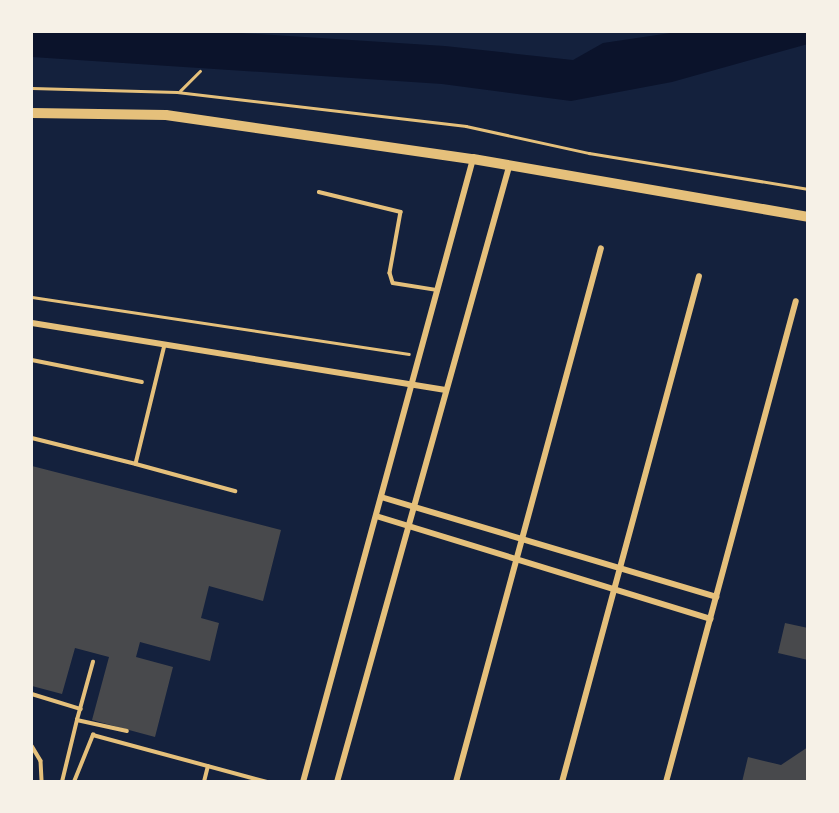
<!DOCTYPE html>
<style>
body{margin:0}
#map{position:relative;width:839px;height:813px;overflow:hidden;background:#14213d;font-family:Overpass,sans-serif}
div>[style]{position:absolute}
.water>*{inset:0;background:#0b132b}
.building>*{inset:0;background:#48494c}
.path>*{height:2.5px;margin:-1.25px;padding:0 1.25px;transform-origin:1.25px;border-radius:1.25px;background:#e5c07b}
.service>*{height:3.5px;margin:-1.75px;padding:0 1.75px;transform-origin:1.75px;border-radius:1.75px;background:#e5c07b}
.minor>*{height:6px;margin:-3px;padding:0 3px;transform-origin:3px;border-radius:3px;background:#e5c07b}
.secondary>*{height:10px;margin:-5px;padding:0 5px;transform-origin:5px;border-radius:5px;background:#e5c07b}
span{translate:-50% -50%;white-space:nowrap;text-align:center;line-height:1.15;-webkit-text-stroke:7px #f6f1e7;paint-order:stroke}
.frame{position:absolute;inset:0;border:33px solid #f6f1e7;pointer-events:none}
</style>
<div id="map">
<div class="water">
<i style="clip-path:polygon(32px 32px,226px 32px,445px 46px,573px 60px,603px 43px,677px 32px,807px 32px,808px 44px,672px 82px,571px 101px,442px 84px,32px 57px)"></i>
</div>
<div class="building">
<i style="clip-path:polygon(32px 466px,281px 530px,263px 601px,209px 586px,201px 618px,219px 623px,210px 661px,140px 642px,136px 657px,173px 667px,155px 737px,92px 720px,109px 657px,75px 648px,62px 694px,32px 686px)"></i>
<i style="clip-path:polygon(785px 623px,808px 628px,808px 660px,778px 653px)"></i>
<i style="clip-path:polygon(808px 747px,808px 782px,742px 782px,748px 757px,781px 765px)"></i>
</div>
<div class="path">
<i style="left:32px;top:88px;width:145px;rotate:1.6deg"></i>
<i style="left:177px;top:92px;width:291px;rotate:6.7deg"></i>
<i style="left:466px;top:126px;width:126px;rotate:12.4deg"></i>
<i style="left:589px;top:153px;width:222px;rotate:9.3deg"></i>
<i style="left:180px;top:91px;width:28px;rotate:-45deg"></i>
<i style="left:32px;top:297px;width:381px;rotate:8.6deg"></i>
</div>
<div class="service">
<i style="left:319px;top:192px;width:84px;rotate:13.7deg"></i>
<i style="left:401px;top:212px;width:62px;rotate:100.2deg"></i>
<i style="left:390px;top:273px;width:10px;rotate:73deg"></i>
<i style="left:393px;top:283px;width:45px;rotate:9deg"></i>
<i style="left:165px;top:345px;width:122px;rotate:103.7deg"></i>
<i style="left:136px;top:464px;width:103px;rotate:15.3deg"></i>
<i style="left:32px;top:360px;width:112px;rotate:11.3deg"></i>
<i style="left:32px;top:438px;width:107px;rotate:14deg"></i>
<i style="left:32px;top:694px;width:51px;rotate:17deg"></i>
<i style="left:77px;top:720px;width:60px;rotate:-74.6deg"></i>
<i style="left:32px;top:746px;width:17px;rotate:59deg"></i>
<i style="left:41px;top:761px;width:21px;rotate:87deg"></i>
<i style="left:62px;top:782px;width:64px;rotate:-76.4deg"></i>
<i style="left:77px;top:720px;width:51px;rotate:12.4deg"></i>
<i style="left:74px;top:782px;width:51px;rotate:-68deg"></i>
<i style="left:93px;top:735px;width:180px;rotate:15.1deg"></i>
<i style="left:204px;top:782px;width:16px;rotate:-76deg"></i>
</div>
<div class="minor">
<i style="left:32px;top:323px;width:419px;rotate:9.2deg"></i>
<i style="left:381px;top:497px;width:350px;rotate:16.6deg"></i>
<i style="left:376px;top:516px;width:350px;rotate:17.1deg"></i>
<i style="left:303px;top:782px;width:646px;rotate:-74.74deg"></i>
<i style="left:337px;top:782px;width:639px;rotate:-74.38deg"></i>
<i style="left:456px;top:782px;width:553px;rotate:-74.81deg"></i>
<i style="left:562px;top:782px;width:524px;rotate:-74.85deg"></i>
<i style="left:666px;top:782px;width:498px;rotate:-74.9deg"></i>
</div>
<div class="secondary">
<i style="left:32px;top:113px;width:134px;rotate:0.9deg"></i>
<i style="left:166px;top:115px;width:310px;rotate:8.2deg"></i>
<i style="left:473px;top:159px;width:340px;rotate:9.8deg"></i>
</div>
<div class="frame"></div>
</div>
